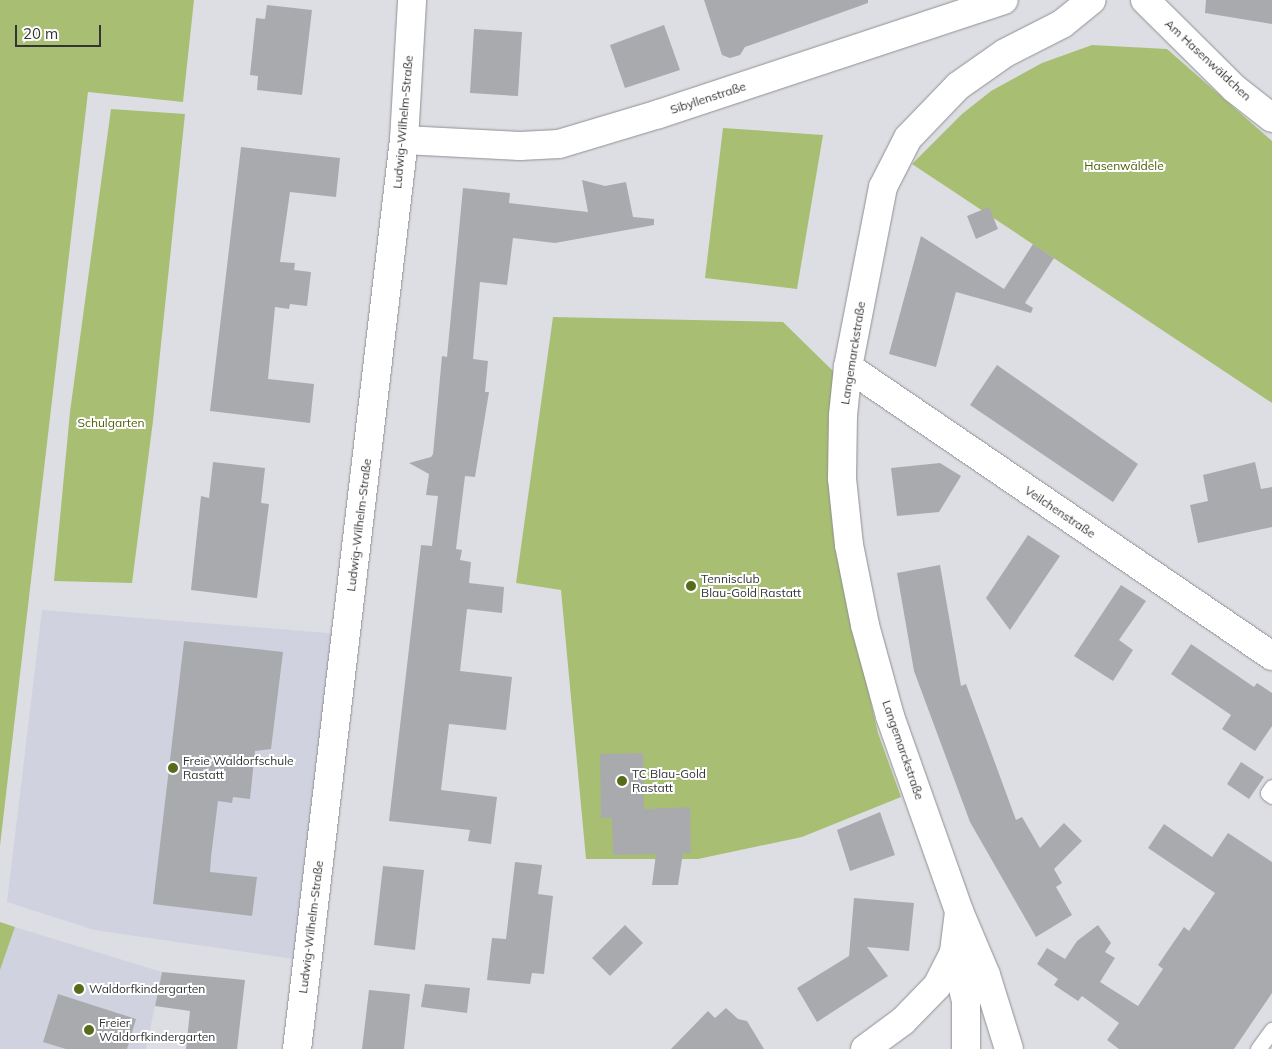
<!DOCTYPE html>
<meta charset="utf-8">
<style>
body{margin:0}
#map{position:relative;width:1272px;height:1049px;overflow:hidden;background:#dddee3;font-family:Mulish,sans-serif}
div>[style]{position:absolute}
.built>*{inset:0;background:#d0d3df}
.green>*{inset:0;background:#a8bf73}
.building>*{inset:0;background:#a9aaae}
.roads{filter:drop-shadow(0 0 1px #8f9094) drop-shadow(0 0 1px #8f9094)}
.lane>*{height:15px;margin:-7.5px;padding:0 7.5px;transform-origin:7.5px;border-radius:7.5px;background:#fff}
.street>*{height:28px;margin:-14px;padding:0 14px;transform-origin:14px;border-radius:14px;background:#fff}
.dots>*{width:14px;height:14px;translate:-50% -50%;box-sizing:border-box;border:2px solid #fff;border-radius:50%}
span{translate:-50% -50%;white-space:nowrap;text-align:center;line-height:1.15;-webkit-text-stroke:4px #fff;paint-order:stroke}
.street-label{font-size:12px;color:#333435}
.park-label{font-size:12px;color:#4c6007}
.poi-label{font-size:12px;color:#333435}
.left{translate:0 -50%;text-align:left}
.scale{position:absolute;left:15px;top:25px;width:86px;height:22px;box-sizing:border-box;border:2px solid #333435;border-top:0;padding-left:6px;font-size:15px;line-height:18px;white-space:nowrap;color:#333435;-webkit-text-stroke:4px #fff;paint-order:stroke}
</style>
<div id="map">
<div class="built">
<i style="clip-path:polygon(42px 610px,340px 634px,300px 960px,94px 930px,7px 902px)"></i>
<i style="clip-path:polygon(15px 927px,162px 972px,146px 1049px,0 1049px,0 970px)"></i>
</div>
<div class="green">
<i style="clip-path:polygon(0 0,194px 0,183px 102px,88px 92px,0 846px)"></i>
<i style="clip-path:polygon(1092px 45px,1167px 49px,1272px 141px,1272px 403px,912px 164px,962px 114px,991px 91px,1042px 63px)"></i>
<i style="clip-path:polygon(111px 109px,185px 114px,153px 421px,132px 583px,54px 581px,70px 412px)"></i>
<i style="clip-path:polygon(723px 128px,823px 135px,797px 289px,705px 278px)"></i>
<i style="clip-path:polygon(553px 317px,783px 322px,834px 372px,831px 423px,841px 574px,878px 733px,901px 797px,802px 837px,698px 859px,586px 859px,561px 590px,516px 583px)"></i>
<i style="clip-path:polygon(0 922px,15px 927px,0 970px)"></i>
</div>
<div class="building">
<i style="clip-path:polygon(704px 0,868px 0,868px 3px,745px 47px,740px 55px,730px 58px,722px 55px)"></i>
<i style="clip-path:polygon(1206px 0,1272px 0,1272px 24px,1205px 13px)"></i>
<i style="clip-path:polygon(267px 5px,312px 10px,302px 95px,257px 90px,258px 76px,250px 75px,256px 18px,265px 19px)"></i>
<i style="clip-path:polygon(664px 25px,680px 70px,625px 88px,610px 45px)"></i>
<i style="clip-path:polygon(474px 29px,522px 32px,518px 96px,470px 93px)"></i>
<i style="clip-path:polygon(241px 147px,340px 158px,336px 197px,290px 192px,280px 262px,295px 263px,294px 270px,311px 272px,307px 306px,290px 304px,289px 309px,275px 307px,268px 379px,314px 384px,310px 423px,210px 411px)"></i>
<i style="clip-path:polygon(582px 180px,605px 186px,626px 182px,633px 217px,654px 219px,654px 225px,555px 243px,513px 238px,507px 285px,480px 282px,473px 359px,488px 361px,485px 392px,489px 392px,475px 477px,465px 476px,456px 549px,462px 550px,460px 560px,471px 562px,469px 583px,504px 587px,502px 613px,467px 609px,460px 671px,512px 677px,506px 730px,449px 724px,441px 790px,497px 797px,491px 844px,468px 841px,470px 830px,389px 821px,421px 545px,432px 546px,438px 496px,426px 495px,429px 474px,409px 463px,431px 457px,433px 454px,442px 356px,447px 357px,463px 188px,510px 193px,509px 203px,588px 212px)"></i>
<i style="clip-path:polygon(989px 207px,998px 229px,976px 239px,967px 216px)"></i>
<i style="clip-path:polygon(921px 236px,1004px 289px,1033px 244px,1054px 258px,1025px 303px,1033px 308px,1031px 313px,956px 292px,936px 367px,889px 354px)"></i>
<i style="clip-path:polygon(997px 365px,1138px 464px,1113px 502px,970px 405px)"></i>
<i style="clip-path:polygon(213px 462px,265px 468px,261px 503px,269px 504px,257px 598px,191px 590px,201px 496px,209px 498px)"></i>
<i style="clip-path:polygon(1255px 462px,1261px 489px,1272px 487px,1272px 527px,1198px 543px,1190px 505px,1208px 501px,1203px 475px)"></i>
<i style="clip-path:polygon(940px 463px,961px 476px,939px 512px,897px 516px,891px 468px)"></i>
<i style="clip-path:polygon(1028px 535px,1060px 556px,1010px 630px,986px 598px)"></i>
<i style="clip-path:polygon(940px 565px,961px 686px,966px 684px,1016px 820px,1022px 817px,1040px 848px,1064px 823px,1082px 841px,1054px 869px,1062px 883px,1056px 887px,1072px 915px,1036px 937px,970px 822px,914px 671px,897px 573px)"></i>
<i style="clip-path:polygon(1121px 585px,1146px 601px,1119px 640px,1133px 650px,1113px 681px,1074px 656px)"></i>
<i style="clip-path:polygon(184px 641px,283px 652px,271px 749px,255px 751px,250px 799px,233px 797px,232px 803px,218px 801px,211px 857px,210px 872px,257px 877px,252px 916px,153px 904px)"></i>
<i style="clip-path:polygon(1191px 644px,1254px 687px,1257px 683px,1272px 693px,1272px 726px,1255px 751px,1222px 729px,1231px 715px,1171px 674px)"></i>
<i style="clip-path:polygon(643px 753px,644px 809px,690px 807px,691px 853px,683px 853px,678px 885px,652px 885px,656px 854px,613px 855px,612px 818px,601px 818px,600px 754px)"></i>
<i style="clip-path:polygon(1241px 762px,1264px 777px,1249px 799px,1227px 784px)"></i>
<i style="clip-path:polygon(880px 812px,895px 855px,850px 871px,837px 830px)"></i>
<i style="clip-path:polygon(1164px 824px,1212px 857px,1228px 833px,1272px 862px,1272px 993px,1234px 1049px,1119px 1049px,1107px 1040px,1119px 1023px,1082px 996px,1078px 1001px,1054px 985px,1058px 979px,1037px 964px,1047px 948px,1065px 959px,1077px 941px,1098px 925px,1111px 943px,1105px 952px,1115px 958px,1100px 982px,1138px 1006px,1163px 969px,1158px 965px,1184px 927px,1189px 931px,1215px 893px,1148px 848px)"></i>
<i style="clip-path:polygon(515px 862px,542px 865px,538px 894px,553px 896px,544px 974px,532px 973px,530px 984px,487px 980px,492px 938px,506px 939px)"></i>
<i style="clip-path:polygon(383px 866px,424px 870px,415px 950px,374px 945px)"></i>
<i style="clip-path:polygon(854px 898px,914px 903px,909px 951px,867px 947px,888px 976px,817px 1022px,797px 988px,849px 956px)"></i>
<i style="clip-path:polygon(625px 925px,643px 943px,610px 976px,592px 958px)"></i>
<i style="clip-path:polygon(162px 972px,245px 980px,237px 1049px,186px 1049px,190px 1011px,155px 1006px)"></i>
<i style="clip-path:polygon(425px 984px,470px 988px,467px 1013px,421px 1007px)"></i>
<i style="clip-path:polygon(369px 990px,410px 994px,404px 1049px,362px 1049px)"></i>
<i style="clip-path:polygon(58px 994px,136px 1019px,127px 1049px,66px 1049px,43px 1042px)"></i>
<i style="clip-path:polygon(726px 1008px,738px 1019px,747px 1021px,764px 1049px,671px 1049px,708px 1011px,715px 1018px)"></i>
</div>
<div class="roads">
<div class="lane">
<i style="left:1272px;top:787px;width:7px;rotate:124deg"></i>
<i style="left:1268px;top:793px;width:5px;rotate:37deg"></i>
<i style="left:1258px;top:1049px;width:24px;rotate:-54deg"></i>
</div>
<div class="street">
<i style="left:1145px;top:0;width:127px;rotate:44.7deg"></i>
<i style="left:1235px;top:89px;width:47px;rotate:38.1deg"></i>
<i style="left:404px;top:140px;width:116px;rotate:3deg"></i>
<i style="left:520px;top:146px;width:39px;rotate:-3deg"></i>
<i style="left:559px;top:144px;width:104px;rotate:-16.7deg"></i>
<i style="left:659px;top:114px;width:363px;rotate:-18.3deg"></i>
<i style="left:848px;top:367px;width:513px;rotate:34.28deg"></i>
<i style="left:954px;top:952px;width:50px;rotate:76.2deg"></i>
<i style="left:966px;top:1001px;width:48px;rotate:90deg"></i>
<i style="left:297px;top:1049px;width:915px;rotate:-83.29deg"></i>
<i style="left:404px;top:140px;width:140px;rotate:-86.7deg"></i>
<i style="left:865px;top:1049px;width:47px;rotate:-36.4deg"></i>
<i style="left:903px;top:1021px;width:49px;rotate:-45.8deg"></i>
<i style="left:937px;top:986px;width:38px;rotate:-63deg"></i>
<i style="left:954px;top:952px;width:40px;rotate:-82.9deg"></i>
<i style="left:1009px;top:1049px;width:77px;rotate:-107.3deg"></i>
<i style="left:986px;top:975px;width:69px;rotate:-112.9deg"></i>
<i style="left:959px;top:911px;width:207px;rotate:-109.5deg"></i>
<i style="left:890px;top:716px;width:94px;rotate:-105.4deg"></i>
<i style="left:865px;top:625px;width:82px;rotate:-101.3deg"></i>
<i style="left:849px;top:545px;width:67px;rotate:-96deg"></i>
<i style="left:842px;top:478px;width:63px;rotate:-89.1deg"></i>
<i style="left:843px;top:415px;width:48px;rotate:-84.1deg"></i>
<i style="left:848px;top:367px;width:183px;rotate:-79deg"></i>
<i style="left:883px;top:187px;width:55px;rotate:-63deg"></i>
<i style="left:908px;top:138px;width:72px;rotate:-46.1deg"></i>
<i style="left:958px;top:86px;width:57px;rotate:-35.1deg"></i>
<i style="left:1005px;top:53px;width:64px;rotate:-27deg"></i>
<i style="left:1062px;top:24px;width:38px;rotate:-39deg"></i>
</div>
</div>
<div class="dots">
<i style="left:691px;top:586px;background:#576c1a"></i>
<i style="left:173px;top:768px;background:#576c1a"></i>
<i style="left:622px;top:781px;background:#576c1a"></i>
<i style="left:79px;top:989px;background:#576c1a"></i>
<i style="left:89px;top:1030px;background:#576c1a"></i>
</div>
<div class="street-label">
<span style="left:1208px;top:60px;rotate:43deg">Am Hasenwäldchen</span>
<span style="left:708px;top:98px;rotate:-18deg">Sibyllenstraße</span>
<span style="left:403px;top:122px;rotate:-85deg">Ludwig-Wilhelm-Straße</span>
<span style="left:853px;top:353px;rotate:-81deg">Langemarckstraße</span>
<span style="left:1060px;top:512px;rotate:34deg">Veilchenstraße</span>
<span style="left:359px;top:525px;rotate:-83deg">Ludwig-Wilhelm-Straße</span>
<span style="left:903px;top:750px;rotate:71deg">Langemarckstraße</span>
<span style="left:311px;top:927px;rotate:-83deg">Ludwig-Wilhelm-Straße</span>
</div>
<div class="park-label">
<span style="left:1124px;top:166px">Hasenwäldele</span>
<span style="left:111px;top:423px">Schulgarten</span>
</div>
<div class="poi-label">
<span class="left" style="left:701px;top:586px">Tennisclub<br>Blau-Gold Rastatt</span>
<span class="left" style="left:183px;top:768px">Freie Waldorfschule<br>Rastatt</span>
<span class="left" style="left:632px;top:781px">TC Blau-Gold<br>Rastatt</span>
<span class="left" style="left:89px;top:989px">Waldorfkindergarten</span>
<span class="left" style="left:99px;top:1030px">Freier<br>Waldorfkindergarten</span>
</div>
<div class="scale">20 m</div>
</div>
